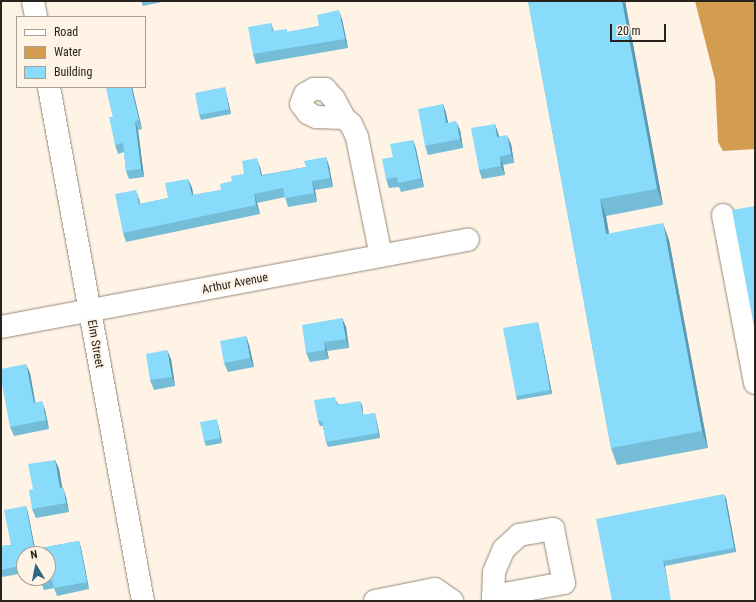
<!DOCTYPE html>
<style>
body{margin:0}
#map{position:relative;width:756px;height:602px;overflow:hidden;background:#fef3e5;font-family:"Roboto Condensed",sans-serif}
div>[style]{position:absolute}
.water>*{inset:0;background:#d39c50}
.roads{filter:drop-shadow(0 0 1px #96897a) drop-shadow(0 0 1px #96897a)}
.minor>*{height:22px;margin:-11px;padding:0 11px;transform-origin:11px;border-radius:11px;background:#fff}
.wall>*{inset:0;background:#75bcd7}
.shaded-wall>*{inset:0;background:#5f99af}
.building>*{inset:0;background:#88dbfa}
span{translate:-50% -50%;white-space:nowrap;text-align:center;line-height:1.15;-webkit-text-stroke:4px #fef3e5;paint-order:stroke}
.street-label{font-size:12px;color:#28231d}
.frame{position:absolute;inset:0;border:2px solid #28231d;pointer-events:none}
.legend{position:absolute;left:16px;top:16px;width:130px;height:72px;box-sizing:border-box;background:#fef3e5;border:1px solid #a8a095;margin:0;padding:5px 7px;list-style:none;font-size:12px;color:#28231d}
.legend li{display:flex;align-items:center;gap:8px;height:20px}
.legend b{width:20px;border:1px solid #a8a095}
.north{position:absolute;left:16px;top:546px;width:40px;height:40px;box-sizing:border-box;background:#fef3e5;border:1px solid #a8a095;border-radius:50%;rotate:350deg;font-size:11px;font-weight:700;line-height:16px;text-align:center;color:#28231d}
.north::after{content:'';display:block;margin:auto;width:14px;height:18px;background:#2a697e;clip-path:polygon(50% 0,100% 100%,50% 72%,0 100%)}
.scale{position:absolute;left:610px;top:24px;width:56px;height:18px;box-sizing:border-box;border:2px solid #28231d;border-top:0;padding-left:5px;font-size:12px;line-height:14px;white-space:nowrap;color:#28231d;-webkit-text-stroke:3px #fef3e5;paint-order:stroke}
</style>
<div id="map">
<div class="water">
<i style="clip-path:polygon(695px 1px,755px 1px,755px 149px,723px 151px,718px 142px,715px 80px)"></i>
</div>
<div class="roads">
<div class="minor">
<i style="left:33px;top:1px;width:16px;rotate:79deg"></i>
<i style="left:49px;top:87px;width:523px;rotate:79.64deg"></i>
<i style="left:344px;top:118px;width:28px;rotate:-178deg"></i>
<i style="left:316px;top:117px;width:9px;rotate:-153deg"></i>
<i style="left:308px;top:113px;width:11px;rotate:-128deg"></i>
<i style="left:301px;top:104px;width:11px;rotate:-68deg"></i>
<i style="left:305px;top:94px;width:10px;rotate:-29deg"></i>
<i style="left:314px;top:89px;width:11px"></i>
<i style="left:325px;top:89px;width:13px;rotate:48deg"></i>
<i style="left:334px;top:99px;width:21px;rotate:62deg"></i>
<i style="left:344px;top:118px;width:9px;rotate:41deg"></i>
<i style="left:351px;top:124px;width:14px;rotate:65deg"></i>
<i style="left:357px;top:137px;width:121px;rotate:78.6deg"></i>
<i style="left:723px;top:215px;width:171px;rotate:79.2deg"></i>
<i style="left:1px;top:327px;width:475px;rotate:-10.6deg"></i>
<i style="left:375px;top:601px;width:61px;rotate:-11.3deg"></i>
<i style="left:435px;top:589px;width:21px;rotate:35deg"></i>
<i style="left:493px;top:601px;width:29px;rotate:-88deg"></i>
<i style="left:494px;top:572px;width:25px;rotate:-67deg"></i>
<i style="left:504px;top:549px;width:21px;rotate:-43deg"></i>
<i style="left:519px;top:535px;width:35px;rotate:-10deg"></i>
<i style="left:553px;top:529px;width:55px;rotate:78.5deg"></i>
<i style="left:564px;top:583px;width:72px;rotate:169.6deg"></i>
</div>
</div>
<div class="wall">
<i style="clip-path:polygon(141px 1px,162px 1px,162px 2px,143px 6px)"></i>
<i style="clip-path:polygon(528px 1px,625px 1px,663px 205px,606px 216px,609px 234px,669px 240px,708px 448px,617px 465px,611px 448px)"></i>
<i style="clip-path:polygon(342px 19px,348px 48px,256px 64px,253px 54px,271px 23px,274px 31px,288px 32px,319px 26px)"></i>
<i style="clip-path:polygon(106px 87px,132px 87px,142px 129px,138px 130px,144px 177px,129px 179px,126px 171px,124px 152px,118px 154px,115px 145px,113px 117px)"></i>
<i style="clip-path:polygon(225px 87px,226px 92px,231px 114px,201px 120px,199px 115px)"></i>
<i style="clip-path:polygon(443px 104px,446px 113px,448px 123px,460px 130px,463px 148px,428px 155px,425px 146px)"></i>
<i style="clip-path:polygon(495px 124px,499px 136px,511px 144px,514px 163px,503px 165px,505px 175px,482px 179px,479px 170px)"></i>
<i style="clip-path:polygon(413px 140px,416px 149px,424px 187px,401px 192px,399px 187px,389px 188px,386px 179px,393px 157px)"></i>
<i style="clip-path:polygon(326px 157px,329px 166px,333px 187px,315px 190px,317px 202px,288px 207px,285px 197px,257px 203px,260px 214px,126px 242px,123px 233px,139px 199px,140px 204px,168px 198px,188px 179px,192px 188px,193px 195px,221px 190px,232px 181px,244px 174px,260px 167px,262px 175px,306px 167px)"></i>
<i style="clip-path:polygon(342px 318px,346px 327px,349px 348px,327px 351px,329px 359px,310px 362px,306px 353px)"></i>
<i style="clip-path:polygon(538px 322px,539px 327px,552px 394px,517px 400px,516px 396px)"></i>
<i style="clip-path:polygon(246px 336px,249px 345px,254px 367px,228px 372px,224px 363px)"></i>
<i style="clip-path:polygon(171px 359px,175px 386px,154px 390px,150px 380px)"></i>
<i style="clip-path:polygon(30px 373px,35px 402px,45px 410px,49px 429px,14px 436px,10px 427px)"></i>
<i style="clip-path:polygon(337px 401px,338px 404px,362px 405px,363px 415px,375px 413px,380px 438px,328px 447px,326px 442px,323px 426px,320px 426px,318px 421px)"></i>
<i style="clip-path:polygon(218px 424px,222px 443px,206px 446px,204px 441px)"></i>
<i style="clip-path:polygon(55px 460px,59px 469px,62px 488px,66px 497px,69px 512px,36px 518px,32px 509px,33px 489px)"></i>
<i style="clip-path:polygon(726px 498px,736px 552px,665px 566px,612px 601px)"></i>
<i style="clip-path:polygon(26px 506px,28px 513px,35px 549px,79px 541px,81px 548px,89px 589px,57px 596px,54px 588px,44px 590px,41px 583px,48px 554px,24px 554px,24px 573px,2px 577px,1px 574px,1px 546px,11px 545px)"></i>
</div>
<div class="shaded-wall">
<i style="clip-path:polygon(622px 1px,625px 1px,663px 205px,657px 189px)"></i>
<i style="clip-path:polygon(339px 10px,342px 19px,348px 48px,345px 39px)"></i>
<i style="clip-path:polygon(131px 87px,132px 87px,142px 129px,139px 120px)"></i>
<i style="clip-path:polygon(225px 87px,226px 92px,231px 114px,229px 109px)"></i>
<i style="clip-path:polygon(443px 104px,446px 113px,450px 132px,446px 123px)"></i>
<i style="clip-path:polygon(135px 121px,138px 130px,144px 177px,141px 169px)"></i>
<i style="clip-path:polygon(456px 121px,460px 130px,463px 148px,460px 139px)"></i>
<i style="clip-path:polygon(495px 124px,498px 133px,501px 146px,497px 137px)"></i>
<i style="clip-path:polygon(507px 135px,511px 144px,514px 163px,511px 154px)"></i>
<i style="clip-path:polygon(413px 140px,416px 149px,424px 187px,421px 178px)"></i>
<i style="clip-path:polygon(500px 156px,503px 165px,505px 175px,501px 166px)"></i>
<i style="clip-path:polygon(326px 157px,329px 166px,333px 187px,330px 178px)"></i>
<i style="clip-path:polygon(257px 158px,260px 167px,264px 185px,261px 176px)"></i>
<i style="clip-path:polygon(188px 179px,192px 188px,195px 204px,192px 195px)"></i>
<i style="clip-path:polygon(312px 181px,315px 190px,317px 202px,314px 193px)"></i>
<i style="clip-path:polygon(136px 190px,139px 199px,142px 214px,139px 204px)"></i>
<i style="clip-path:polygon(254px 194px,257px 203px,260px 214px,256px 205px)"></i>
<i style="clip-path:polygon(600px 199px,606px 216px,612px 251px,606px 234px)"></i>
<i style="clip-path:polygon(663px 223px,669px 240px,708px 448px,702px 431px)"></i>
<i style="clip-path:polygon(342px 318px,346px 327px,349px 348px,346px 339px)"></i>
<i style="clip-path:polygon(538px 322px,539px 327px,552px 394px,550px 390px)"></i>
<i style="clip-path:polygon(246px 336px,249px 345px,254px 367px,250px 358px)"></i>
<i style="clip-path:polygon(324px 342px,327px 351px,329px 359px,325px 350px)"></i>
<i style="clip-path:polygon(167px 350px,171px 359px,175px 386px,172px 377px)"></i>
<i style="clip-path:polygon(26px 364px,30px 373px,37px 412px,34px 403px)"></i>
<i style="clip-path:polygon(42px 401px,45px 410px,49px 429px,46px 420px)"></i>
<i style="clip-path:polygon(360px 401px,362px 405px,364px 420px,363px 415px)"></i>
<i style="clip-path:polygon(375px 413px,380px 438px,378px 433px)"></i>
<i style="clip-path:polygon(217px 419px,218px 424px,222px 443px,220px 438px)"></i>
<i style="clip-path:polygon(55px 460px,59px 469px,64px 497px,60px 488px)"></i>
<i style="clip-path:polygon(63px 487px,66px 497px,69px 512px,66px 503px)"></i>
<i style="clip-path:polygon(724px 494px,726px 498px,736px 552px,734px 548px)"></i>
<i style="clip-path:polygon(26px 506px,28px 513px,36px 554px,34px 549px)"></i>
<i style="clip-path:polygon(79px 541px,81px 548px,89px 589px,87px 582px)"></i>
<i style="clip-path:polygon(663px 561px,665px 566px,671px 601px)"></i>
</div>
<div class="building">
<i style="clip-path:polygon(528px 1px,622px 1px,657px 189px,600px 199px,606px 234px,663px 223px,702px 431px,611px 448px)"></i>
<i style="clip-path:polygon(339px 10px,345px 39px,253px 54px,248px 27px,271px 23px,272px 31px,287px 29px,287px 32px,319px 26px,317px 15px)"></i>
<i style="clip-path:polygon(106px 87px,131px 87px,139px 120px,135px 121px,141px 169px,126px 171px,123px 143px,115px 145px,109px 117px,113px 117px)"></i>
<i style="clip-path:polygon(225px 87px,229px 109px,199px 115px,195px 93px)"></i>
<i style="clip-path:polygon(443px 104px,446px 123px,456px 121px,460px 139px,425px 146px,418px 109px)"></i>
<i style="clip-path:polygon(495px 124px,497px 137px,507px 135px,511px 154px,500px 156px,501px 166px,479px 170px,471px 128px)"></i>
<i style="clip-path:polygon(413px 140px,421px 178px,398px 183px,397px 177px,386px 179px,382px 159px,393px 157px,390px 144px)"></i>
<i style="clip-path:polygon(326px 157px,330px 178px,312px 181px,314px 193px,285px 198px,283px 188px,254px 194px,256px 205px,123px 233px,115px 194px,136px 190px,139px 204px,168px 198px,165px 183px,188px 179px,192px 195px,221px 190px,220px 184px,232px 181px,231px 176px,244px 174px,242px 161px,257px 158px,261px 176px,306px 167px,304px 161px)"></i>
<i style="clip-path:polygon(755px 206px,755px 332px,732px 210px)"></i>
<i style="clip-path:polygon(342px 318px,346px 339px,324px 342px,325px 350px,306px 353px,302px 325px)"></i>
<i style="clip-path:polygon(538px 322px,550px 390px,516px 396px,503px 328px)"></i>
<i style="clip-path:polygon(246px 336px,250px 358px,224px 363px,220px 341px)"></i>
<i style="clip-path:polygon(167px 350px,172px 377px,150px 380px,146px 354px)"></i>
<i style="clip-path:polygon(26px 364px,34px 403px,42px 401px,46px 420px,10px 427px,1px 379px,1px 369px)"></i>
<i style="clip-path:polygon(335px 397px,337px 405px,360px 401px,363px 415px,375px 413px,378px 433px,326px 442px,322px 421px,318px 421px,314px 400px)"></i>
<i style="clip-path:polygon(217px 419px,220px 438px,204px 441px,200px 422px)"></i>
<i style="clip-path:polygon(55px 460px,60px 488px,63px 487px,66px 503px,32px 509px,29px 490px,33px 489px,28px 464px)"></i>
<i style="clip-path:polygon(724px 494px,734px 548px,663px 561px,671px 601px,612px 601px,596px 519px)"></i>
<i style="clip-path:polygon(26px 506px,34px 549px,79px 541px,87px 582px,54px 588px,52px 580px,41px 583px,40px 578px,48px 578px,48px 554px,24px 554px,24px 565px,1px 570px,1px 546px,11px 545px,4px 510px)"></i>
</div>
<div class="street-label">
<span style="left:235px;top:284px;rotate:-11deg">Arthur Avenue</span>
<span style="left:95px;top:344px;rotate:80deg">Elm Street</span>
</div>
<div class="frame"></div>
<ul class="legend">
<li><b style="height:5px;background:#fff"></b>Road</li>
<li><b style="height:11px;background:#d39c50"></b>Water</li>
<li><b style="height:11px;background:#88dbfa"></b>Building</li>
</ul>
<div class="north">N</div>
<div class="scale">20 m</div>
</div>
